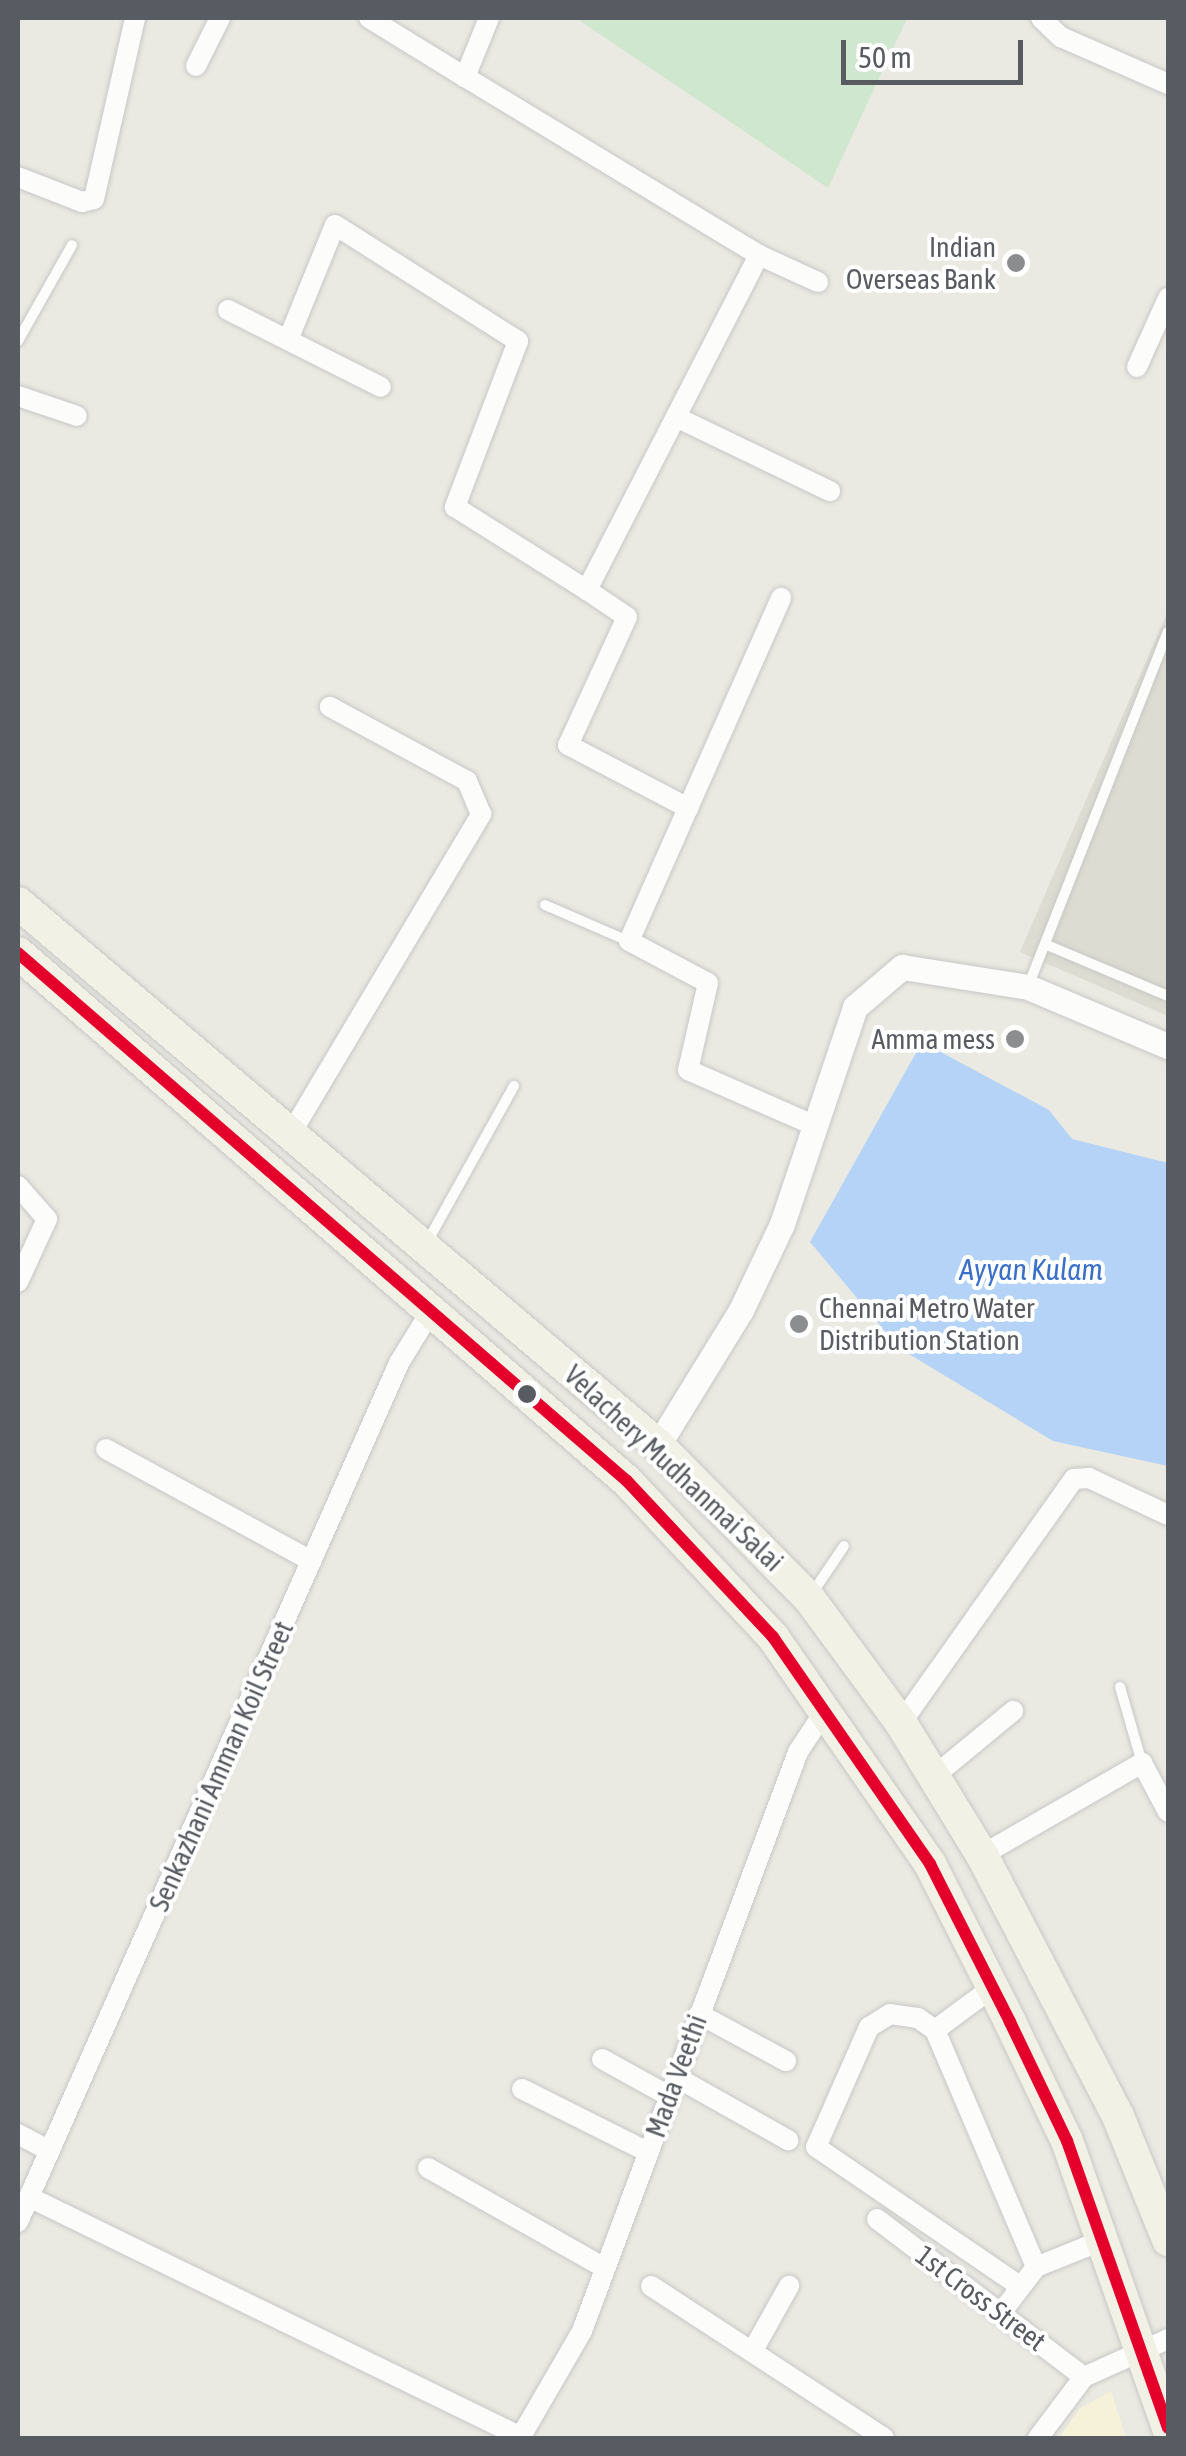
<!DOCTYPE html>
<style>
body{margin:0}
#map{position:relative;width:1186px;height:2456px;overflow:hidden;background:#eae9e2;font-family:"Asap Condensed",sans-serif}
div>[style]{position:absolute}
.commercial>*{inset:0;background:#f6f2d9}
.education>*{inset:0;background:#dcdcd2}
.green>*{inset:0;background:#d0e7cf}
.water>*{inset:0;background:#b4d3f6}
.roads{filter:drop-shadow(0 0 2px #c7c8c6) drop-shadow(0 0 2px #c7c8c6)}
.service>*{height:10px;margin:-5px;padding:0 5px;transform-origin:5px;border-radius:5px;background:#fcfcfb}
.minor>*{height:20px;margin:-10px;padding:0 10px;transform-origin:10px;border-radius:10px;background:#fcfcfb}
.tertiary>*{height:25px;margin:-12.5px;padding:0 12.5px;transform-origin:12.5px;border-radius:12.5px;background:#fcfcfb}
.primary>*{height:32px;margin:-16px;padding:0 16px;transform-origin:16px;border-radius:16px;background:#f2f1e5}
.bus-1>*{height:12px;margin:-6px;padding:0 6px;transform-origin:6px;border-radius:6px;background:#e4002b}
.dots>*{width:28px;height:28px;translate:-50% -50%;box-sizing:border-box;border:5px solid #fff;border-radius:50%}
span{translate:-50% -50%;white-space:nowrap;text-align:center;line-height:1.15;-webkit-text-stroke:8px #fff;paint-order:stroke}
.poi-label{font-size:28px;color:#585c62}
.right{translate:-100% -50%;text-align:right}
.left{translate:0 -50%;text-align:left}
.street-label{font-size:28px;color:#585c62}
.water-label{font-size:30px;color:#3a70c8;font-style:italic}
.frame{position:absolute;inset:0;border:20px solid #585c62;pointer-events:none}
.scale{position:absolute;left:841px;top:40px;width:182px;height:45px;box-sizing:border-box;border:5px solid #585c62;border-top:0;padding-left:12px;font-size:30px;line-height:35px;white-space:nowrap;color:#585c62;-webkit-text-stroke:8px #fff;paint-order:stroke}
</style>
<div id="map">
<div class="commercial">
<i style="clip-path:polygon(1111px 2391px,1126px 2438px,1059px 2438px,1079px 2409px)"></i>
</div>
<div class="education">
<i style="clip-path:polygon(1168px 611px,1168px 1016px,1020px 952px)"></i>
</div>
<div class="green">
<i style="clip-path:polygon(576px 18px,907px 18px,828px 188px)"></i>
</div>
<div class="water">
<i style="clip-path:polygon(922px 1042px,1049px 1110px,1072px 1139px,1168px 1163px,1168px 1466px,1053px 1441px,899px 1348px,810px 1242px)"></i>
</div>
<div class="roads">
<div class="service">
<i style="left:18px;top:341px;width:110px;rotate:-60.6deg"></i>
<i style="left:545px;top:905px;width:90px;rotate:23.4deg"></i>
<i style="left:1047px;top:945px;width:131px;rotate:22.9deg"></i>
<i style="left:1029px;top:984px;width:378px;rotate:-68.5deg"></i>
<i style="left:426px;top:1244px;width:181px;rotate:-60.9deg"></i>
<i style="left:811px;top:1595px;width:59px;rotate:-56deg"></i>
<i style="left:1120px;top:1687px;width:79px;rotate:73.9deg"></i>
</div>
<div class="minor">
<i style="left:369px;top:18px;width:113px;rotate:31.6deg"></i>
<i style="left:489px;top:18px;width:64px;rotate:112.1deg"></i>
<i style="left:465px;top:77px;width:344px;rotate:31.2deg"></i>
<i style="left:759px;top:255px;width:65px;rotate:24.6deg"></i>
<i style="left:1041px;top:18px;width:28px;rotate:44deg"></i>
<i style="left:1061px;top:37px;width:117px;rotate:23.7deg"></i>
<i style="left:196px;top:66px;width:54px;rotate:-63.4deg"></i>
<i style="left:18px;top:177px;width:69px;rotate:21.3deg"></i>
<i style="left:82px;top:202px;width:12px;rotate:-14deg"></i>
<i style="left:94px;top:199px;width:186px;rotate:-77.2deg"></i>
<i style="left:759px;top:255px;width:377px;rotate:117.2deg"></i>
<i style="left:587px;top:590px;width:48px;rotate:34deg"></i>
<i style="left:627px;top:617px;width:141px;rotate:114.7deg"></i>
<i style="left:568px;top:745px;width:136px;rotate:27.7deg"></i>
<i style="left:688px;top:808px;width:145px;rotate:113.9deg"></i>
<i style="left:629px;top:941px;width:89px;rotate:28deg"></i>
<i style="left:708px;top:983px;width:89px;rotate:102.9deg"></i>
<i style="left:688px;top:1070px;width:137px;rotate:23.7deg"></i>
<i style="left:228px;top:310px;width:171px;rotate:26.7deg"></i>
<i style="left:288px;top:340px;width:124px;rotate:-67.8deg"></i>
<i style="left:335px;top:225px;width:217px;rotate:32.4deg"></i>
<i style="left:518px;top:341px;width:178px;rotate:110.8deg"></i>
<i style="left:455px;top:507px;width:156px;rotate:32.2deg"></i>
<i style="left:1137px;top:367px;width:76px;rotate:-65.8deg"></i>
<i style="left:18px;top:396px;width:62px;rotate:18.7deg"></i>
<i style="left:676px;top:417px;width:171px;rotate:25.7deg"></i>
<i style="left:688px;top:808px;width:230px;rotate:-66.1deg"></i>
<i style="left:290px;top:1135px;width:374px;rotate:-59.2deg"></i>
<i style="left:481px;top:814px;width:36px;rotate:-113deg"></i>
<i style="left:467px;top:781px;width:156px;rotate:-151.6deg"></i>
<i style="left:18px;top:1186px;width:44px;rotate:48.7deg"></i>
<i style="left:47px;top:1219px;width:69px;rotate:114.7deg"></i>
<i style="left:106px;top:1449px;width:234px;rotate:28.6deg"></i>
<i style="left:901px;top:1723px;width:299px;rotate:-54.7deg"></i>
<i style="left:1074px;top:1479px;width:15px;rotate:-4deg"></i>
<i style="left:1089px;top:1478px;width:87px;rotate:25.1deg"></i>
<i style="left:933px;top:1777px;width:104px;rotate:-39.5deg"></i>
<i style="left:982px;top:1855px;width:185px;rotate:-29.9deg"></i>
<i style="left:1142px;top:1763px;width:55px;rotate:62deg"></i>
<i style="left:992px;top:1988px;width:71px;rotate:143.6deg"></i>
<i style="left:935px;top:2030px;width:258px;rotate:66.9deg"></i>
<i style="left:699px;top:2014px;width:99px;rotate:28.4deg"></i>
<i style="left:935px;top:2030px;width:21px;rotate:-145deg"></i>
<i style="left:918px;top:2018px;width:28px;rotate:-172deg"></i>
<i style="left:890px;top:2014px;width:25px;rotate:148deg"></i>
<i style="left:869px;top:2027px;width:131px;rotate:113.8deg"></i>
<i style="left:816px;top:2147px;width:247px;rotate:34.3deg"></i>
<i style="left:602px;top:2059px;width:77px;rotate:28.9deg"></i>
<i style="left:676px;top:2077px;width:129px;rotate:29.4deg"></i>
<i style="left:522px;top:2089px;width:141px;rotate:26.6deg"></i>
<i style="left:18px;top:2134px;width:36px;rotate:28deg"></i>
<i style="left:428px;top:2168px;width:203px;rotate:29.5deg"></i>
<i style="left:29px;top:2197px;width:547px;rotate:26deg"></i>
<i style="left:877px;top:2219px;width:260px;rotate:37.4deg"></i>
<i style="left:18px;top:2222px;width:940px;rotate:-66.08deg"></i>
<i style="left:399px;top:1363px;width:57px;rotate:-58.5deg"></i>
<i style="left:651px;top:2286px;width:278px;rotate:33.1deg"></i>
<i style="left:1001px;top:2313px;width:58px;rotate:-52.7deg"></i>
<i style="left:1036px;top:2267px;width:72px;rotate:-21.9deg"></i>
<i style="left:752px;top:2352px;width:76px;rotate:-60.7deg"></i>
<i style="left:520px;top:2438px;width:124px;rotate:-59.9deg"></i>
<i style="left:582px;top:2331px;width:618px;rotate:-69.54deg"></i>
<i style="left:798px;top:1752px;width:49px;rotate:-56.6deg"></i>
<i style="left:1038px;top:2438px;width:76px;rotate:-53deg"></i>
<i style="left:1084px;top:2377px;width:92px;rotate:-24.3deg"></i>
</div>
<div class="tertiary">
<i style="left:658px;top:1445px;width:158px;rotate:-58.4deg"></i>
<i style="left:741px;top:1310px;width:95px;rotate:-64.5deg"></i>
<i style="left:782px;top:1224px;width:229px;rotate:-71.4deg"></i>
<i style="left:855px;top:1007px;width:62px;rotate:-40.4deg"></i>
<i style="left:902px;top:967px;width:128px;rotate:9deg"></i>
<i style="left:1028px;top:987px;width:152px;rotate:22.9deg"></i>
</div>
<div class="primary">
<i style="left:18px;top:903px;width:839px;rotate:40.26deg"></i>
<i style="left:658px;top:1445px;width:215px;rotate:45.4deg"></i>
<i style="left:809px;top:1598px;width:155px;rotate:53.6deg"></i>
<i style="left:901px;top:1723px;width:155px;rotate:58.5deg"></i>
<i style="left:982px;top:1855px;width:294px;rotate:62.5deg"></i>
<i style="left:1118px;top:2116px;width:134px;rotate:68deg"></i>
<i style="left:18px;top:953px;width:806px;rotate:40.93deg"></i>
<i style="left:627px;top:1481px;width:214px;rotate:46.9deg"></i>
<i style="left:773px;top:1637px;width:276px;rotate:55.3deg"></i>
<i style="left:930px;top:1864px;width:177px;rotate:63.1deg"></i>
<i style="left:1010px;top:2022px;width:132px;rotate:64.4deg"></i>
<i style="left:1067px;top:2141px;width:304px;rotate:70.6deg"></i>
</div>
</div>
<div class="bus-1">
<i style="left:18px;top:953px;width:806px;rotate:40.93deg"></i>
<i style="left:627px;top:1481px;width:214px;rotate:46.9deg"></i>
<i style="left:773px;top:1637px;width:276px;rotate:55.3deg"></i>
<i style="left:930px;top:1864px;width:177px;rotate:63.1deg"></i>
<i style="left:1010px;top:2022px;width:132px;rotate:64.4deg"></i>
<i style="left:1067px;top:2141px;width:304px;rotate:70.6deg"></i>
</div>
<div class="dots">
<i style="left:1016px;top:263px;background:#8b8d8f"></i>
<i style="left:1015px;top:1039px;background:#8b8d8f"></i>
<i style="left:799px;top:1324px;background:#8b8d8f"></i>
<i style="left:527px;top:1394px;background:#585c62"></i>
</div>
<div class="poi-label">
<span class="right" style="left:996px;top:263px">Indian<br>Overseas Bank</span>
<span class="right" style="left:995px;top:1039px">Amma mess</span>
<span class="left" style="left:819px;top:1324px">Chennai Metro Water<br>Distribution Station</span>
</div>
<div class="street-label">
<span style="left:674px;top:1468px;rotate:43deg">Velachery Mudhanmai Salai</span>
<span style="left:221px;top:1766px;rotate:-66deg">Senkazhani Amman Koil Street</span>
<span style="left:676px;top:2076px;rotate:-70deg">Mada Veethi</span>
<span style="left:981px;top:2298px;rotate:37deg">1st Cross Street</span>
</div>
<div class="water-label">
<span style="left:1031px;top:1269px">Ayyan Kulam</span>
</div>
<div class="frame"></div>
<div class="scale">50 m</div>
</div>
